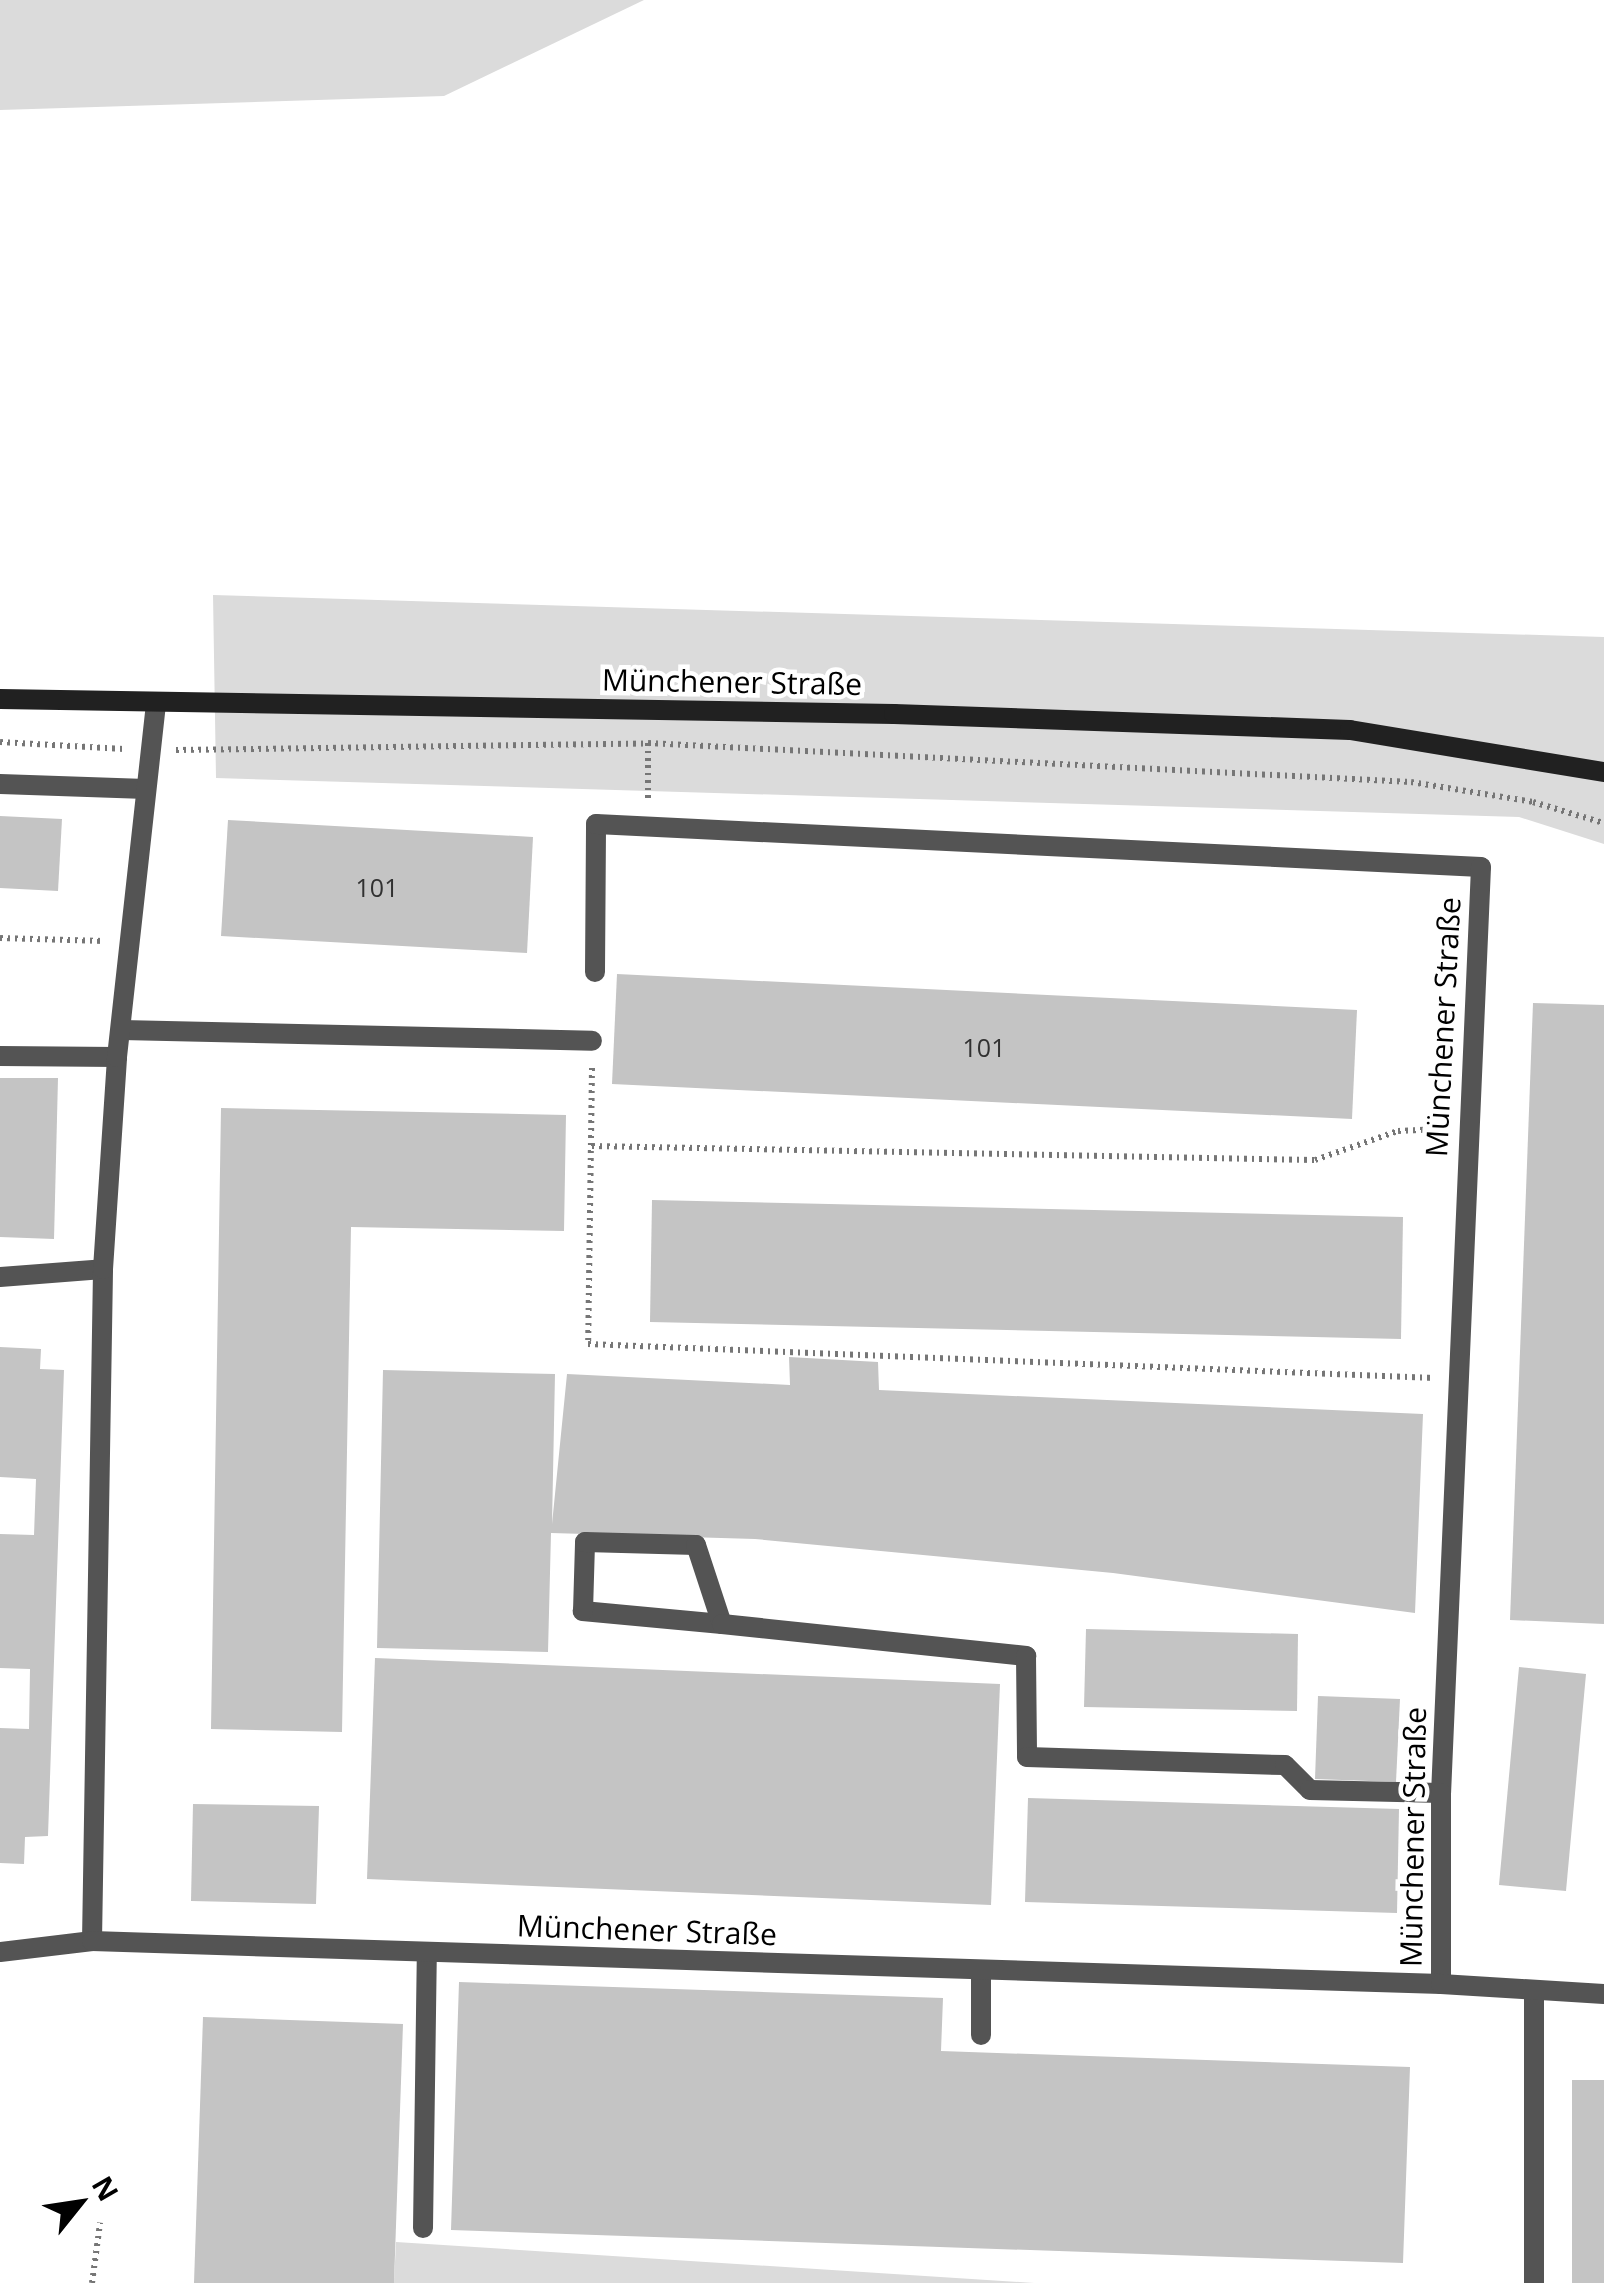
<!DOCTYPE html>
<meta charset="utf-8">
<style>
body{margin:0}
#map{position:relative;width:1604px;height:2283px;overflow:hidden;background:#fff;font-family:"Open Sans",sans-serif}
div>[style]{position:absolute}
.green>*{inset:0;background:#dbdbdb}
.building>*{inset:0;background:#c4c4c4}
.path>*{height:6px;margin-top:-3px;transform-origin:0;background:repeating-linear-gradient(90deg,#767676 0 2.5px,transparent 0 7.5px)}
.lane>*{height:20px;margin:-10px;padding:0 10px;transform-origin:10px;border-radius:10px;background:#545454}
.street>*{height:20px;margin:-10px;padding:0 10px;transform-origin:10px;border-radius:10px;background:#545454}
.secondary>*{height:20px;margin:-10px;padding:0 10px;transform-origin:10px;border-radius:10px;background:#212121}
span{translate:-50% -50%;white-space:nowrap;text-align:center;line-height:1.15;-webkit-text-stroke:9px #fff;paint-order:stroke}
.number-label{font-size:25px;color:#313131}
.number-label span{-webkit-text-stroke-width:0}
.street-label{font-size:30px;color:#000}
.north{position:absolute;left:30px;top:2153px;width:100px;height:100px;-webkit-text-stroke:8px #fff;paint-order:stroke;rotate:60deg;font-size:28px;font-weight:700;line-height:40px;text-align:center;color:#000}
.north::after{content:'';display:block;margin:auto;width:35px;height:45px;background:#000;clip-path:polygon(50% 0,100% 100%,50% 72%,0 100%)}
</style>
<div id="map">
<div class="green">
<i style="clip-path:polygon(0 0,644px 0,444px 96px,0 110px)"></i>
<i style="clip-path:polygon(213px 595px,1604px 637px,1604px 844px,1519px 817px,216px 778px)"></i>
<i style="clip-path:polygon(396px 2242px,1034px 2283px,394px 2283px)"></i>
</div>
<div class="building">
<i style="clip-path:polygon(0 816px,62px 819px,58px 891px,0 888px)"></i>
<i style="clip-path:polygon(228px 820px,533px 837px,527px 953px,221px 936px)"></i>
<i style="clip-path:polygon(617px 974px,1357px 1010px,1352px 1119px,612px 1084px)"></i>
<i style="clip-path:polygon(1533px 1003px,1604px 1005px,1604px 1624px,1510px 1620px)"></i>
<i style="clip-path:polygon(0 1078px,58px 1078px,54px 1239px,0 1237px)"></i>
<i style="clip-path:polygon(221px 1108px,566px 1115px,564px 1231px,351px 1227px,342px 1732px,211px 1729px)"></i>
<i style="clip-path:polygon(652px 1200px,1403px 1217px,1401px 1339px,650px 1322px)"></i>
<i style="clip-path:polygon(0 1347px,41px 1349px,40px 1369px,64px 1370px,48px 1836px,25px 1837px,24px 1864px,0 1863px,0 1728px,29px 1729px,30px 1669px,0 1668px,0 1534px,34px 1535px,36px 1479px,0 1477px)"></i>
<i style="clip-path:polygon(789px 1357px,878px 1362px,879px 1390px,1423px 1414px,1415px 1613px,1113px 1573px,755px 1539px,551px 1533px,548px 1652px,377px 1648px,383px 1370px,555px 1374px,552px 1524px,567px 1374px,790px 1385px)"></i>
<i style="clip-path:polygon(1086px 1629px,1298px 1634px,1297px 1711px,1084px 1707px)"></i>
<i style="clip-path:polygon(375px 1658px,1000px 1684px,991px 1905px,367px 1879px)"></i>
<i style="clip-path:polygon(1519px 1667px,1586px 1674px,1566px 1891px,1499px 1885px)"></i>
<i style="clip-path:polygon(1318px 1696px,1400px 1699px,1396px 1782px,1315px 1779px)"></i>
<i style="clip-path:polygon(1028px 1798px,1399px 1809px,1397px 1913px,1025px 1902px)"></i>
<i style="clip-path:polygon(193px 1804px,319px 1806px,316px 1904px,191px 1901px)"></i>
<i style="clip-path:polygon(459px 1982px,943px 1998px,941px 2051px,1410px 2067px,1403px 2263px,451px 2230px)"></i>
<i style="clip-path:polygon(203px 2017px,403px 2024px,394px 2283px,194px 2283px)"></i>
<i style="clip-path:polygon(1572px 2080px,1604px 2080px,1604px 2283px,1572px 2283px)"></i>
</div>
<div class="path">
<i style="left:0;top:742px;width:124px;rotate:3.2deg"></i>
<i style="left:648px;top:743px;width:59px;rotate:90deg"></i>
<i style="left:176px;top:750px;width:472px;rotate:-0.8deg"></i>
<i style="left:648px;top:743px;width:764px;rotate:2.93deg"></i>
<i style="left:1411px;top:782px;width:124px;rotate:9.3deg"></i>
<i style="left:1533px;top:802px;width:74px;rotate:16.5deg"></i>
<i style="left:0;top:938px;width:104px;rotate:1.7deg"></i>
<i style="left:592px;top:1068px;width:276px;rotate:90.8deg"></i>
<i style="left:588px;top:1344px;width:847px;rotate:2.3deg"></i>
<i style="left:592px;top:1146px;width:723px;rotate:1.11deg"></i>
<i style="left:1315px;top:1160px;width:88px;rotate:-19.3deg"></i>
<i style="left:1398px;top:1131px;width:42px;rotate:-2.7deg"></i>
<i style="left:92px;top:2283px;width:61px;rotate:-82.4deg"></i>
</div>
<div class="lane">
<i style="left:122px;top:1030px;width:470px;rotate:1.3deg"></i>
<i style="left:0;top:1056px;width:117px;rotate:0.5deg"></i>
<i style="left:722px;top:1624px;width:140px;rotate:-174.7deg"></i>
<i style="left:583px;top:1611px;width:69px;rotate:-88.3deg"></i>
<i style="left:585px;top:1542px;width:111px;rotate:1.5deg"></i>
<i style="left:696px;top:1545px;width:83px;rotate:71.8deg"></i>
<i style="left:722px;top:1624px;width:306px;rotate:6deg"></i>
<i style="left:1026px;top:1656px;width:101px;rotate:89.4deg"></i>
<i style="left:1027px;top:1757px;width:258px;rotate:1.8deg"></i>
<i style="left:1285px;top:1765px;width:35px;rotate:45deg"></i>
<i style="left:1310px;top:1790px;width:131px;rotate:1.3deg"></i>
<i style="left:981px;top:1970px;width:65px;rotate:90deg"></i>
<i style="left:1534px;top:1990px;width:293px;rotate:90deg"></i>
<i style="left:423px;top:2228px;width:274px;rotate:-89.2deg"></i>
</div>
<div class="street">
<i style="left:0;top:784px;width:146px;rotate:2deg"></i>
<i style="left:595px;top:972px;width:148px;rotate:-89.6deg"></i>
<i style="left:596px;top:824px;width:886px;rotate:2.78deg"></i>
<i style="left:1481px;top:867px;width:927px;rotate:92.47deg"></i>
<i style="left:1441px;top:1793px;width:191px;rotate:90deg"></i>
<i style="left:0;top:1277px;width:103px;rotate:-4.4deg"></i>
<i style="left:92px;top:1941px;width:672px;rotate:-89.06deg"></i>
<i style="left:103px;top:1269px;width:212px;rotate:-86.2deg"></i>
<i style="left:117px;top:1057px;width:353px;rotate:-83.7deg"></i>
<i style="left:0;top:1952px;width:93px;rotate:-6.8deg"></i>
<i style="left:92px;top:1941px;width:1350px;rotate:1.83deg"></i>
<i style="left:1441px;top:1984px;width:163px;rotate:3.5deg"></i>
</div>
<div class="secondary">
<i style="left:0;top:699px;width:894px;rotate:0.96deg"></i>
<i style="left:894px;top:714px;width:456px;rotate:2deg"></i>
<i style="left:1350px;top:730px;width:257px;rotate:9.4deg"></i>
</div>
<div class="number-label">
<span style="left:377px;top:887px">101</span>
<span style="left:984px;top:1047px">101</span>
</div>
<div class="street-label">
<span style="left:732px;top:682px;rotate:1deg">Münchener Straße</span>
<span style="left:1443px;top:1027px;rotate:-87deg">Münchener Straße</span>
<span style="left:1413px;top:1837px;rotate:-89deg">Münchener Straße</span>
<span style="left:647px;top:1930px;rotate:2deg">Münchener Straße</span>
</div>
<div class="north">N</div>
</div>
